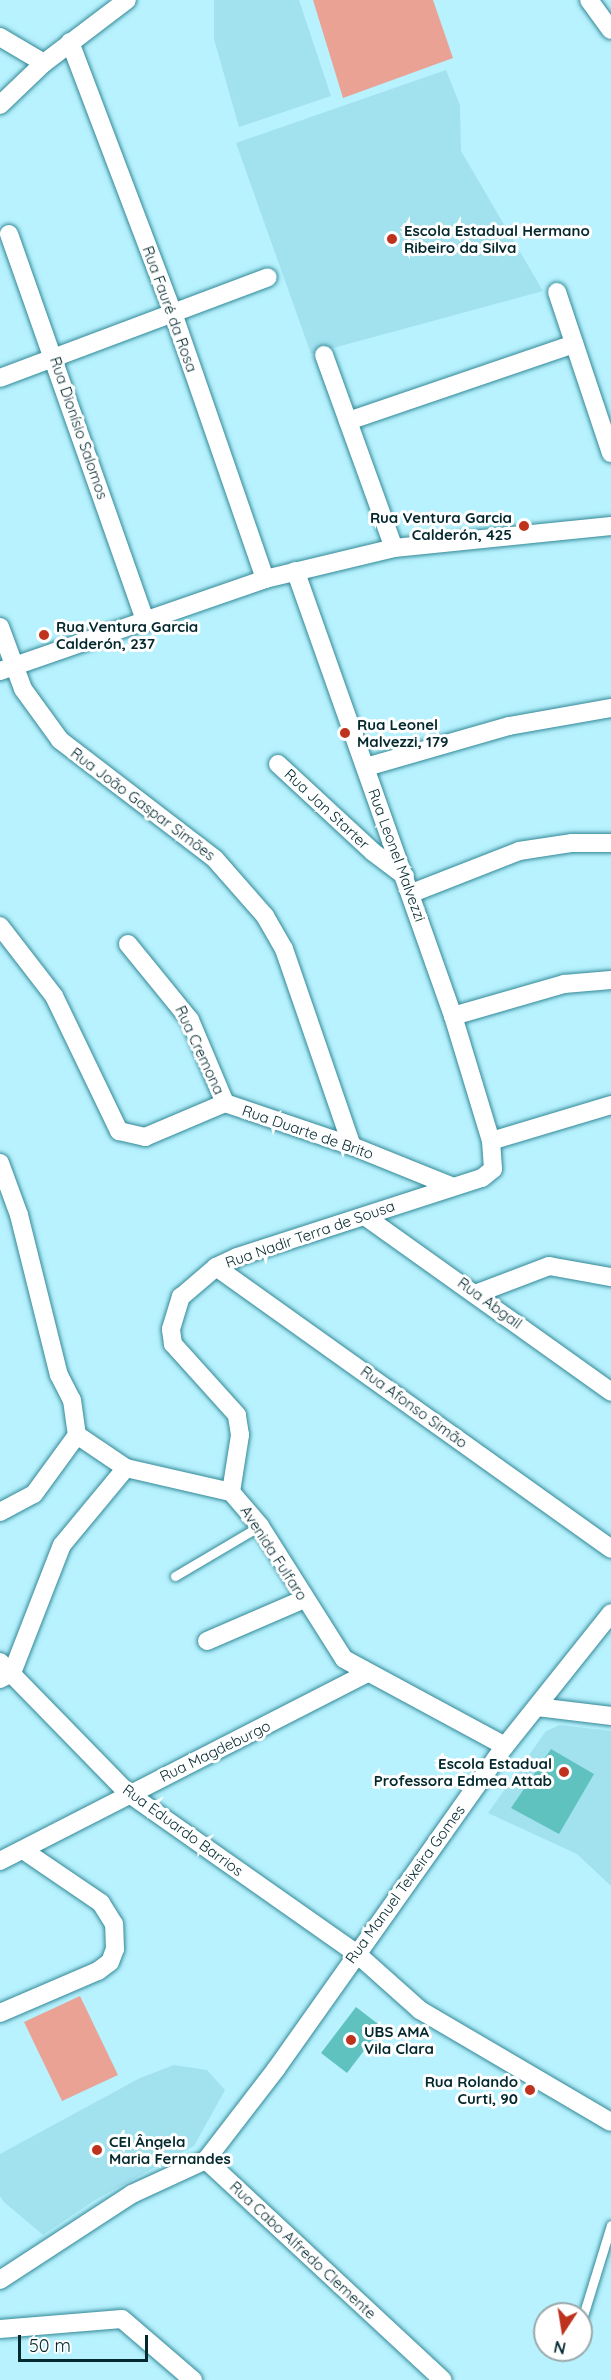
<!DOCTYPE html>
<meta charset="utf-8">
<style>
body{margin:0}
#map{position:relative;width:611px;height:2380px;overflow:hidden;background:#b7f2fe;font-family:Quicksand,sans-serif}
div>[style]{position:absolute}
.built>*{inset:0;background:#a2e2ef}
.green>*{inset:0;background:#eaa295}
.building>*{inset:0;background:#60c2be}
.roads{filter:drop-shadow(0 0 2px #338897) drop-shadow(0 0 2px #338897)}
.lane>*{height:9px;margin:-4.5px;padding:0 4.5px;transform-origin:4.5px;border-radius:4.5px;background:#fff}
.street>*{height:18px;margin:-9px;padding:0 9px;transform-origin:9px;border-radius:9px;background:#fff}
.dots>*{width:16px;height:16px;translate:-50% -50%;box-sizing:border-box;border:3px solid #fff;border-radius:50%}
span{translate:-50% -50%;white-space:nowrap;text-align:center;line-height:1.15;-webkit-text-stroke:6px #fff;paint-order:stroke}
.poi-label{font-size:15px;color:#03282e;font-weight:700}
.left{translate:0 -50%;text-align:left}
.right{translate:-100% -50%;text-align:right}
.street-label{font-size:15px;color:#03282e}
.north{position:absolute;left:533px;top:2302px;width:60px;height:60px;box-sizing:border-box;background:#fff;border:2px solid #9aa9ab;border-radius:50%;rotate:192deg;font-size:16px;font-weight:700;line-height:24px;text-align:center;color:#03282e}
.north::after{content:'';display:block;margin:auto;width:21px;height:27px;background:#be321e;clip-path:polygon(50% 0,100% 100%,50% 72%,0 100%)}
.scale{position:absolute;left:18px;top:2335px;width:130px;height:27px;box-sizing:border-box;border:3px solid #03282e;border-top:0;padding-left:8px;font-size:18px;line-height:21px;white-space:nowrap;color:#03282e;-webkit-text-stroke:4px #fff;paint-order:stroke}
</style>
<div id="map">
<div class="built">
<i style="clip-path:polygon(214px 0,299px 0,331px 96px,239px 127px,214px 39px)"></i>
<i style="clip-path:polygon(446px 70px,460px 105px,461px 151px,543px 291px,311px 354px,236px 143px)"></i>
<i style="clip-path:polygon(560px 1725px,611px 1731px,611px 1886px,577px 1854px,488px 1813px,546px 1731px)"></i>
<i style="clip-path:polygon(174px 2065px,207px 2070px,225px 2090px,194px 2146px,95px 2200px,43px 2235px,4px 2202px,0 2196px,0 2154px,140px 2078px)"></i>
</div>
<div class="green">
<i style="clip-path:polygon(313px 0,433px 0,453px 58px,343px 98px)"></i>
<i style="clip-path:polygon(80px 1996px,118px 2075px,62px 2101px,24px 2022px)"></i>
</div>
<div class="building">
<i style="clip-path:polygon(551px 1749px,594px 1774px,559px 1834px,511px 1808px)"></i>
<i style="clip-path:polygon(356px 2007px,382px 2027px,347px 2073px,321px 2053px)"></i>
</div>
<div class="roads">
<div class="lane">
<i style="left:175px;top:1576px;width:99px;rotate:-30.5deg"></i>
<i style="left:583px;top:2316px;width:95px;rotate:-72.9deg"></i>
</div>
<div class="street">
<i style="left:589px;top:0;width:37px;rotate:54deg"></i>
<i style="left:0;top:37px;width:51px;rotate:30.6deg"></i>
<i style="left:70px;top:42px;width:290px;rotate:69.2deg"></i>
<i style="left:173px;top:313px;width:281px;rotate:70.9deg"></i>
<i style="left:0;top:105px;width:61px;rotate:-43.7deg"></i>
<i style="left:44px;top:63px;width:104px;rotate:-37.2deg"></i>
<i style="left:9px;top:234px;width:412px;rotate:70.6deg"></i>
<i style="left:557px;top:292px;width:170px;rotate:71.5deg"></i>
<i style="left:324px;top:355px;width:205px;rotate:70.1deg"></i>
<i style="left:0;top:378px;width:286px;rotate:-20.6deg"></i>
<i style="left:348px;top:421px;width:239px;rotate:-18.8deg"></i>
<i style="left:0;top:627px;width:66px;rotate:69.6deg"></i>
<i style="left:23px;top:689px;width:63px;rotate:54deg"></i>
<i style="left:60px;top:740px;width:195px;rotate:37.5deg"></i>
<i style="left:215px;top:859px;width:76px;rotate:48.7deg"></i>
<i style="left:265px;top:916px;width:38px;rotate:60deg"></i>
<i style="left:284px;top:949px;width:208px;rotate:71deg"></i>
<i style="left:0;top:671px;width:281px;rotate:-19.1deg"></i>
<i style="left:265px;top:579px;width:133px;rotate:-13.5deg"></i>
<i style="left:394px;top:548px;width:218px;rotate:-5.8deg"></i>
<i style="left:278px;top:764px;width:129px;rotate:42.8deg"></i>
<i style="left:373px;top:852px;width:40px;rotate:37deg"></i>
<i style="left:366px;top:767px;width:149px;rotate:-16deg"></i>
<i style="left:509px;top:726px;width:104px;rotate:-10deg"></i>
<i style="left:412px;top:893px;width:115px;rotate:-21.4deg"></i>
<i style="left:519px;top:851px;width:54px;rotate:-8.6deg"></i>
<i style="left:572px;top:843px;width:39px"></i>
<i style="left:0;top:926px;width:88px;rotate:52.4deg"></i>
<i style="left:54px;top:996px;width:150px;rotate:64.3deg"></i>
<i style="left:119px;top:1131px;width:27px;rotate:13deg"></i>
<i style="left:145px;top:1137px;width:87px;rotate:-23deg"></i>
<i style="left:225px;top:1103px;width:134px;rotate:18.7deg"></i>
<i style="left:352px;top:1146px;width:107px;rotate:22deg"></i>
<i style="left:128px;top:944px;width:98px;rotate:50.8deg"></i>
<i style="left:190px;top:1020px;width:90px;rotate:67.1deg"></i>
<i style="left:453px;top:1016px;width:116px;rotate:-16.1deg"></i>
<i style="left:564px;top:984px;width:47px;rotate:-4.9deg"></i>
<i style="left:491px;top:1141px;width:125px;rotate:-16.7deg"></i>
<i style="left:0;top:1163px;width:55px;rotate:69.9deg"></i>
<i style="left:19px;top:1215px;width:165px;rotate:76deg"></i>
<i style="left:59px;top:1375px;width:28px;rotate:63deg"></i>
<i style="left:72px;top:1400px;width:35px;rotate:82deg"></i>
<i style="left:77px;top:1435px;width:59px;rotate:34deg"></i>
<i style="left:126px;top:1468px;width:108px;rotate:12.9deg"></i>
<i style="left:231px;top:1492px;width:45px;rotate:49.5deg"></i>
<i style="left:260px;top:1526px;width:157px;rotate:57.7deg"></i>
<i style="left:344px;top:1659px;width:183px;rotate:28.4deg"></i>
<i style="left:366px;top:1217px;width:301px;rotate:35.5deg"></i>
<i style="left:216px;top:1267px;width:485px;rotate:35.5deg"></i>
<i style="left:478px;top:1293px;width:76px;rotate:-20.8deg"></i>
<i style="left:549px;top:1266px;width:63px;rotate:10.1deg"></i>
<i style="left:231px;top:1492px;width:58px;rotate:-81deg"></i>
<i style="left:240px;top:1435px;width:20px;rotate:-99deg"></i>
<i style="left:237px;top:1415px;width:96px;rotate:-132deg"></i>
<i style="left:173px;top:1344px;width:15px;rotate:-98deg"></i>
<i style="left:171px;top:1329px;width:34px;rotate:-73deg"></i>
<i style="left:181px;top:1297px;width:46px;rotate:-40.6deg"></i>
<i style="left:216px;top:1267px;width:23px;rotate:-25deg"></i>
<i style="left:237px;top:1257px;width:257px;rotate:-17.9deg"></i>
<i style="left:482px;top:1178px;width:14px;rotate:-39deg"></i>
<i style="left:493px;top:1169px;width:28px;rotate:-94deg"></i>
<i style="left:491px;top:1141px;width:131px;rotate:-106.9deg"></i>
<i style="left:453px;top:1016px;width:472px;rotate:-109.5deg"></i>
<i style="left:0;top:1512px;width:38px;rotate:-28deg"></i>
<i style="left:34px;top:1494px;width:73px;rotate:-53.9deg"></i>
<i style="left:207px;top:1641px;width:106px;rotate:-23.4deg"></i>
<i style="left:0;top:1662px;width:183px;rotate:45.7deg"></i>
<i style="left:128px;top:1793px;width:279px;rotate:35.1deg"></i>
<i style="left:356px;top:1953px;width:86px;rotate:41.7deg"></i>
<i style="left:420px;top:2010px;width:221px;rotate:30.4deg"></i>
<i style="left:0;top:1679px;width:13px;rotate:-27deg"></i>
<i style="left:12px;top:1673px;width:137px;rotate:-68.7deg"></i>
<i style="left:62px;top:1545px;width:100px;rotate:-50.3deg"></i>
<i style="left:537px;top:1707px;width:75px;rotate:6.9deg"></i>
<i style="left:0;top:1861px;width:410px;rotate:-27.1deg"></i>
<i style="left:0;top:2013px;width:107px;rotate:-23.2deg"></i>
<i style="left:98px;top:1971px;width:15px;rotate:-37deg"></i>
<i style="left:110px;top:1962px;width:14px;rotate:-69deg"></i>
<i style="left:115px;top:1949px;width:25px;rotate:-92deg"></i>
<i style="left:114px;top:1924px;width:25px;rotate:-122deg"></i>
<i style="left:101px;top:1903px;width:94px;rotate:-145.8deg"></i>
<i style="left:206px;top:2160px;width:115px;rotate:-52.4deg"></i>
<i style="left:276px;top:2069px;width:396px;rotate:-54.7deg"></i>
<i style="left:505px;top:1746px;width:170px;rotate:-51.4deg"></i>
<i style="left:206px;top:2160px;width:323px;rotate:42.9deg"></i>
<i style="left:0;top:2280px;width:158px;rotate:-33.1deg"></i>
<i style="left:132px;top:2194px;width:81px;rotate:-24.7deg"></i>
<i style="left:0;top:2329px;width:122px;rotate:-4.7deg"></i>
<i style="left:122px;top:2319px;width:94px;rotate:40.7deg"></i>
</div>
</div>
<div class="dots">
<i style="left:392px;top:239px;background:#be321e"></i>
<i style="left:524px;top:526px;background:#be321e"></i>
<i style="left:44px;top:635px;background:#be321e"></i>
<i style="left:345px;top:733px;background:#be321e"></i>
<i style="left:564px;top:1772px;background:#be321e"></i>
<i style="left:351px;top:2040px;background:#be321e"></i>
<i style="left:530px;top:2090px;background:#be321e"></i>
<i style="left:97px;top:2150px;background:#be321e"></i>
</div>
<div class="poi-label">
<span class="left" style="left:404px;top:239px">Escola Estadual Hermano<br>Ribeiro da Silva</span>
<span class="right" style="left:512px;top:526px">Rua Ventura Garcia<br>Calderón, 425</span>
<span class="left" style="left:56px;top:635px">Rua Ventura Garcia<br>Calderón, 237</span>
<span class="left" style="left:357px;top:733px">Rua Leonel<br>Malvezzi, 179</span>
<span class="right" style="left:552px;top:1772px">Escola Estadual<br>Professora Edmea Attab</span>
<span class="left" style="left:364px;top:2040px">UBS AMA<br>Vila Clara</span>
<span class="right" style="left:518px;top:2090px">Rua Rolando<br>Curti, 90</span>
<span class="left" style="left:109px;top:2150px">CEI Ângela<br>Maria Fernandes</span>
</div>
<div class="street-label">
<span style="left:170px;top:309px;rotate:70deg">Rua Fauré da Rosa</span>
<span style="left:79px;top:428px;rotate:71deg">Rua Dionísio Salomos</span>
<span style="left:143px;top:804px;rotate:37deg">Rua João Gaspar Simões</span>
<span style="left:327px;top:809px;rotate:43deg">Rua Jan Starter</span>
<span style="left:397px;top:855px;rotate:70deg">Rua Leonel Malvezzi</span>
<span style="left:200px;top:1050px;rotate:65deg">Rua Cremona</span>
<span style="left:308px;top:1132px;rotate:19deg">Rua Duarte de Brito</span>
<span style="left:310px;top:1234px;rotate:-19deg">Rua Nadir Terra de Sousa</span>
<span style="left:490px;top:1303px;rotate:36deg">Rua Abgail</span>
<span style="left:414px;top:1407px;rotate:36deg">Rua Afonso Simão</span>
<span style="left:274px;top:1553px;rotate:57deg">Avenida Fulfaro</span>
<span style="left:215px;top:1751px;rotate:-26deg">Rua Magdeburgo</span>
<span style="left:183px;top:1830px;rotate:36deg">Rua Eduardo Barrios</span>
<span style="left:405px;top:1884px;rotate:-54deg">Rua Manuel Teixeira Gomes</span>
<span style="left:303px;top:2250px;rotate:43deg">Rua Cabo Alfredo Clemente</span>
</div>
<div class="north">N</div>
<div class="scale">50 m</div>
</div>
